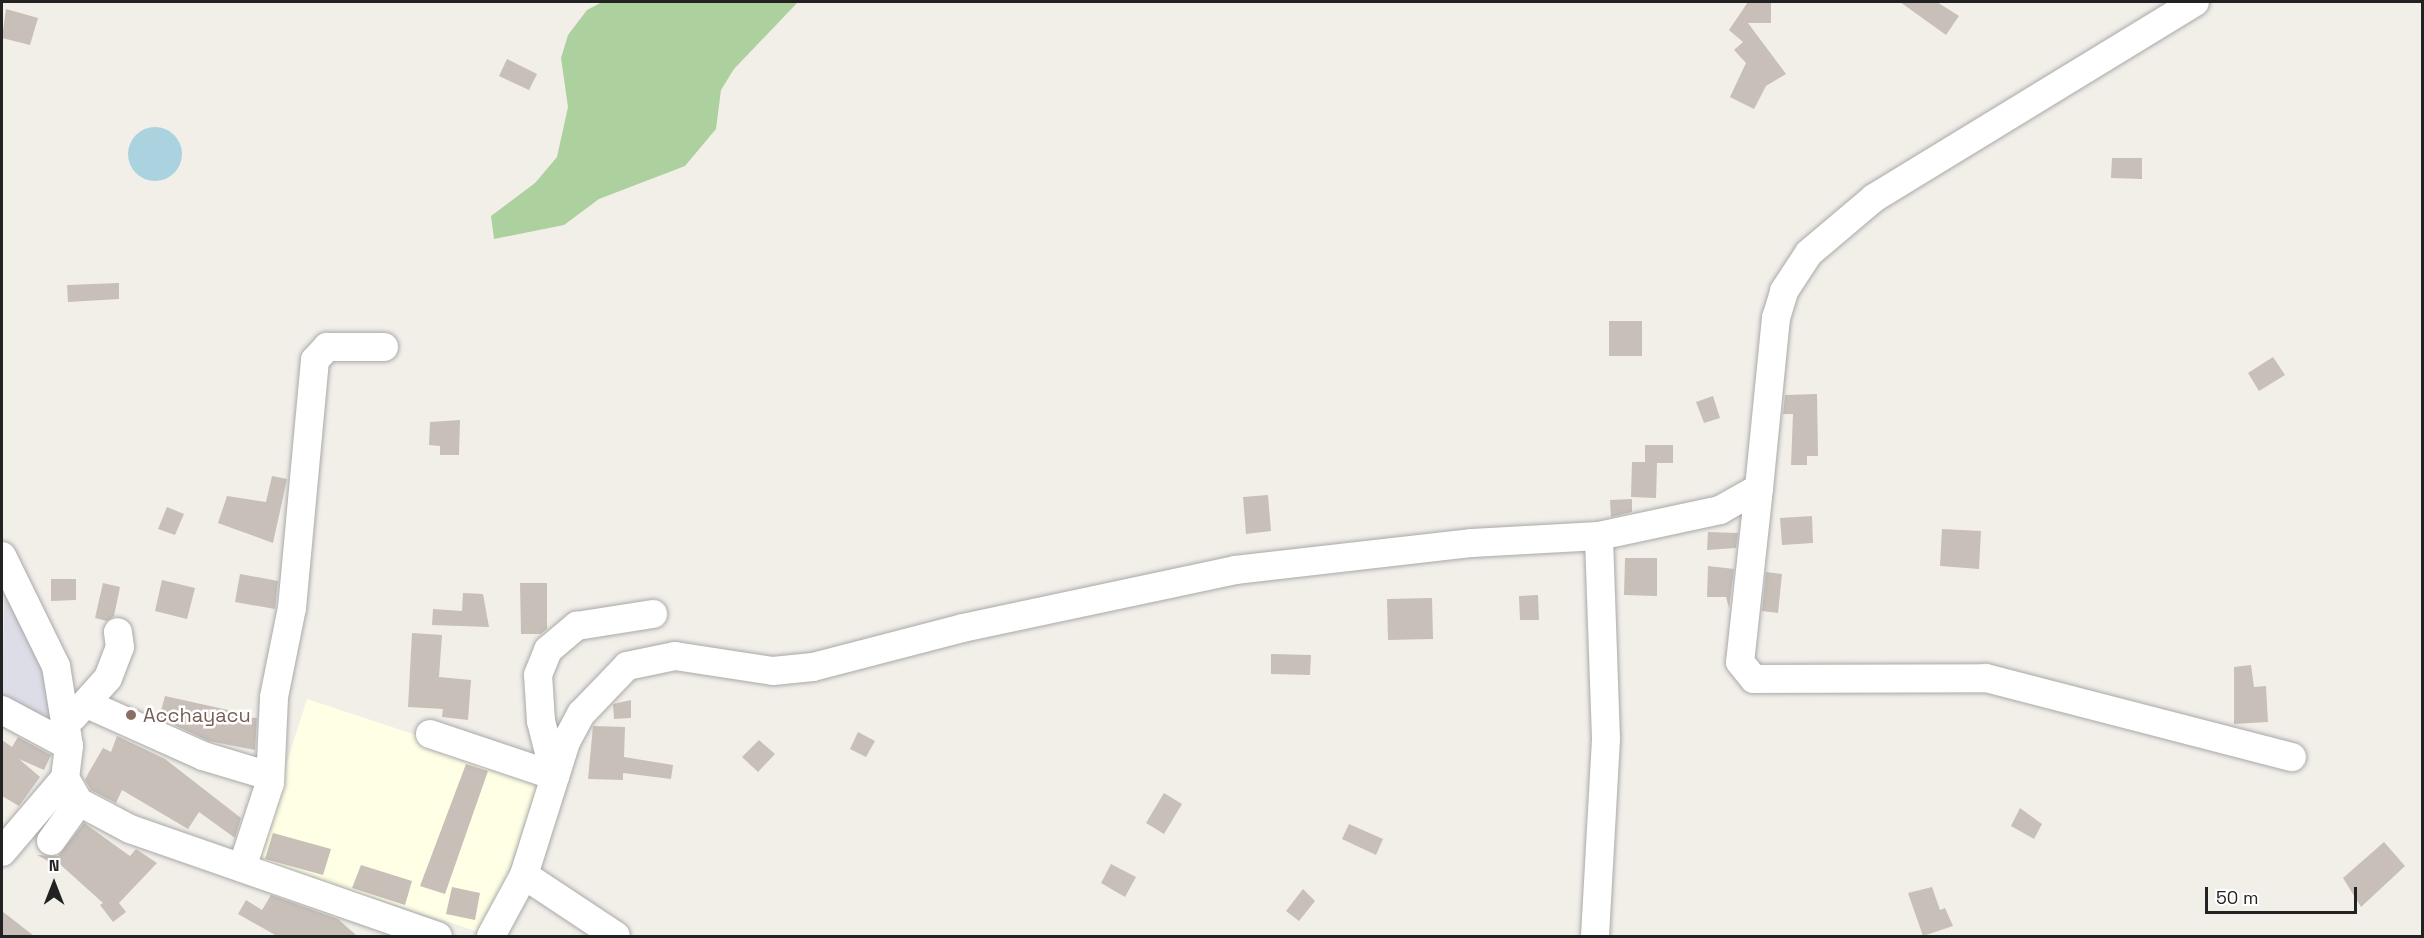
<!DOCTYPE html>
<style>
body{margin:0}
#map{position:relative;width:2424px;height:938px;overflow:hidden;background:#f2efe9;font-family:"Space Grotesk",sans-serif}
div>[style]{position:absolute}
.education>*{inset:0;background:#ffffe5}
.forest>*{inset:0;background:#add19e}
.plaza>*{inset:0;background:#dddde8}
.water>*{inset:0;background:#aad3df}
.round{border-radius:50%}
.building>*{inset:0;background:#c7bfb8}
.roads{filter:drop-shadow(0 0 2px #a9a9a9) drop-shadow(0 0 2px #a9a9a9)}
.minor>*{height:28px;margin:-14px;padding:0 14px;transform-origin:14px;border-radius:14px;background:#fff}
.dots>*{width:16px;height:16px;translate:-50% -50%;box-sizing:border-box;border:3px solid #fff;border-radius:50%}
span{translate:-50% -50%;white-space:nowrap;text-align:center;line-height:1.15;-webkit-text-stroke:5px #fff;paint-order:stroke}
.education-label{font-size:20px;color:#785e54}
.left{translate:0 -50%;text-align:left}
.frame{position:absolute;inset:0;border:3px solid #222;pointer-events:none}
.north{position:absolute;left:24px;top:854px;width:60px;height:60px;-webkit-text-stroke:4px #fff;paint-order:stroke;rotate:0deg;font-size:16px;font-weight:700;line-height:24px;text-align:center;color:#222}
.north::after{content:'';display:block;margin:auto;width:21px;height:27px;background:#222;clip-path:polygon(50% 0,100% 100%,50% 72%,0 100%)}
.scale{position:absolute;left:2205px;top:887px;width:152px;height:27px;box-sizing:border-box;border:3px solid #222;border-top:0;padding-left:8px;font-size:18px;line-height:21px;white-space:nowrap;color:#222;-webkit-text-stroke:4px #fff;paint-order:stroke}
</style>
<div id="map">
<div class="education">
<i style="clip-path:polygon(307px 699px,540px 776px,492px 923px,476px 931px,256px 860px)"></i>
</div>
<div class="forest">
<i style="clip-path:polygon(602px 2px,798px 2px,734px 69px,721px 90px,716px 129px,685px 166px,599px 199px,564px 225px,494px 239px,491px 216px,535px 183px,557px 157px,568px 107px,561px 58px,568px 35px,587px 10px)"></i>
</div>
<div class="plaza">
<i style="clip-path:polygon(5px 565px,69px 746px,2px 710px)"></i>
</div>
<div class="water">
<i class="round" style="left:128px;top:127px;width:54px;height:54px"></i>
</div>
<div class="building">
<i style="clip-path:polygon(1748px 2px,1771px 2px,1771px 23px,1748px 23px,1786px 74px,1766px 86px,1754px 109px,1730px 97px,1746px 63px,1734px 50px,1743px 42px,1729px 30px)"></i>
<i style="clip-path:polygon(1900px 2px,1937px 2px,1959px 16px,1946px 35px)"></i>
<i style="clip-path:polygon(6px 9px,38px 18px,30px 45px,2px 38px)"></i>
<i style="clip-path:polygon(507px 59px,537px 74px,529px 90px,499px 76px)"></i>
<i style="clip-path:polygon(2112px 158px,2142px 158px,2142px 179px,2111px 178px)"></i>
<i style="clip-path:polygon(119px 283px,119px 299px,68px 302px,67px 285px)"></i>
<i style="clip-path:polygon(1609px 321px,1642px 321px,1642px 356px,1609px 356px)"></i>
<i style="clip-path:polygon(2273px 357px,2285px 375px,2259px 391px,2248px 373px)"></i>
<i style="clip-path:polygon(1817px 394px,1818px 456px,1807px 456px,1807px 465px,1791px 465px,1793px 414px,1783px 414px,1785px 395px)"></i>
<i style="clip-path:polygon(1713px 396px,1720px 418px,1704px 423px,1696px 402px)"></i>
<i style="clip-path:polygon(460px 420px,459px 455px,440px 455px,440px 446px,429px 445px,430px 422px)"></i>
<i style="clip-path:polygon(1645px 445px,1673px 445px,1673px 463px,1657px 463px,1656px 498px,1631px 497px,1632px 462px,1645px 462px)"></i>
<i style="clip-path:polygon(272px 476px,287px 479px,273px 543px,218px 523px,227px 496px,266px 502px)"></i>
<i style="clip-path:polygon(1268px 495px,1271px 531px,1246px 534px,1243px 497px)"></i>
<i style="clip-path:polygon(1632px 499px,1632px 512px,1611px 517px,1610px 500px)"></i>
<i style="clip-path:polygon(167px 507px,184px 514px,175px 535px,158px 529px)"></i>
<i style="clip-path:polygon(1812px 516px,1813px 543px,1782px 545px,1780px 518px)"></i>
<i style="clip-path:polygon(1942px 529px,1981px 531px,1979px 569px,1940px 566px)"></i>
<i style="clip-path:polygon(1708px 532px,1738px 533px,1736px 548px,1707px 550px)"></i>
<i style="clip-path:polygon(1625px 558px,1657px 558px,1657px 596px,1624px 595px)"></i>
<i style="clip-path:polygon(1708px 566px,1734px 569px,1729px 608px,1726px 597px,1707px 597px)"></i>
<i style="clip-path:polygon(1766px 572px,1782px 574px,1778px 613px,1762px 611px)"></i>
<i style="clip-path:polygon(240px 574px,278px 581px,275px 609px,235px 602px)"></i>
<i style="clip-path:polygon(51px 579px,76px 579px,76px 600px,51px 601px)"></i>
<i style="clip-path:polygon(162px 580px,195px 588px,187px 619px,155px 611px)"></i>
<i style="clip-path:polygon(103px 583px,120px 587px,114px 616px,107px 621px,95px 618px)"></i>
<i style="clip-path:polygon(520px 583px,547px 583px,547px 629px,541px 634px,521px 634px)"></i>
<i style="clip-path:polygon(463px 593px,483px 594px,489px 627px,432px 625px,433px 609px,462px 611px)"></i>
<i style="clip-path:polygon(1538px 595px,1539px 620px,1520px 620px,1519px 596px)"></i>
<i style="clip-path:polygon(1432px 598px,1433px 639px,1388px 640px,1387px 599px)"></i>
<i style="clip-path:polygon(412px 633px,442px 635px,439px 677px,471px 680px,468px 720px,442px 717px,443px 709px,408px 707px)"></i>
<i style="clip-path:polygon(1271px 654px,1311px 655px,1310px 675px,1271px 674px)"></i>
<i style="clip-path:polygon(2251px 665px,2254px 687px,2266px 686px,2268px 722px,2234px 724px,2234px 667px)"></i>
<i style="clip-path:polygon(165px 696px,228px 710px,227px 716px,257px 718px,255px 750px,209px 741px,159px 718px)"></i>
<i style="clip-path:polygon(631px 700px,631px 718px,614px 719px,613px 704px)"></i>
<i style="clip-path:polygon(593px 726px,625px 727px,624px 757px,673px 765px,671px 779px,623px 773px,623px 780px,588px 779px)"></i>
<i style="clip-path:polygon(858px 732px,875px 741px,866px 757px,850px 749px)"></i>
<i style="clip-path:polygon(117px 736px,165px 759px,241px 818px,235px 838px,199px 812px,188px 829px,122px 790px,116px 803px,91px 790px,85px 780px,89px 772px,103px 748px,111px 752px)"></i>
<i style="clip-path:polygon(18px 737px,51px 755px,44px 770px,19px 759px,40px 777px,19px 806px,2px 796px,2px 740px,12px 747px)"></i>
<i style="clip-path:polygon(759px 740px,775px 754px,758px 772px,742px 757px)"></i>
<i style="clip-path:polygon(466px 764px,488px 771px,445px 894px,420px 886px)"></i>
<i style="clip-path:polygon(1164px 793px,1182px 804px,1164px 834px,1146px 823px)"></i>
<i style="clip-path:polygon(2020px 808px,2042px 824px,2034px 839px,2011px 826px)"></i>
<i style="clip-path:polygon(84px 823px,130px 856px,136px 849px,157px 863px,119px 903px,126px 912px,113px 922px,100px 905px,103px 903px,53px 858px,50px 862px,37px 855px,58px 856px)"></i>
<i style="clip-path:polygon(1349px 824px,1383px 839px,1376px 855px,1342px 839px)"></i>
<i style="clip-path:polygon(273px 833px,331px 849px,323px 875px,265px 859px)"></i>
<i style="clip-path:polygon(2384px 842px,2405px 866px,2361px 907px,2343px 878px)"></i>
<i style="clip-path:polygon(1111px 864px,1136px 877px,1125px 897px,1101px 883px)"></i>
<i style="clip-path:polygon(361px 865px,412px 881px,405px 905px,352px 888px)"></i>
<i style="clip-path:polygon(452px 887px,480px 893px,475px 920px,446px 914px)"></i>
<i style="clip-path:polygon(1932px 887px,1940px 910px,1945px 908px,1953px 926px,1923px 936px,1908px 893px)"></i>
<i style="clip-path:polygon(1303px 889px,1315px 901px,1299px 921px,1286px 911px)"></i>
<i style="clip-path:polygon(271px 895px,338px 919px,357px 936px,277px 936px,238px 914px,246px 900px,262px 910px)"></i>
<i style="clip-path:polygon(2px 911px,34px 936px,2px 936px)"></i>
</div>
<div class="roads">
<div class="minor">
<i style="left:1759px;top:488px;width:175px;rotate:96.2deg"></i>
<i style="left:1740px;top:662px;width:22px;rotate:51deg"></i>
<i style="left:1754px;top:679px;width:232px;rotate:-0.2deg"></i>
<i style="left:1986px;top:678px;width:316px;rotate:14.5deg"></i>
<i style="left:2px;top:556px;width:123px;rotate:63.9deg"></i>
<i style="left:56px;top:666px;width:81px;rotate:80.8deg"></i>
<i style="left:69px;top:746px;width:32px;rotate:97deg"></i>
<i style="left:65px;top:778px;width:97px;rotate:130.4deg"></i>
<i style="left:87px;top:704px;width:127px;rotate:24.1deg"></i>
<i style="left:203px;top:756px;width:63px;rotate:16.7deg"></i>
<i style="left:2px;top:710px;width:76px;rotate:28.2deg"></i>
<i style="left:73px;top:717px;width:52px;rotate:-48.1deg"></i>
<i style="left:108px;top:678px;width:33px;rotate:-69deg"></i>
<i style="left:120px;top:647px;width:15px;rotate:-98deg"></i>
<i style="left:430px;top:734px;width:132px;rotate:18.6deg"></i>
<i style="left:555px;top:776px;width:57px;rotate:-104.3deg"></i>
<i style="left:541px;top:721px;width:46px;rotate:-93.7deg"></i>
<i style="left:538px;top:675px;width:27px;rotate:-68deg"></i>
<i style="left:548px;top:650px;width:38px;rotate:-40deg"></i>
<i style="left:577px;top:626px;width:77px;rotate:-9deg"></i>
<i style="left:65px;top:778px;width:28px;rotate:60deg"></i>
<i style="left:79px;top:802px;width:58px;rotate:27.9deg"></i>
<i style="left:130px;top:829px;width:326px;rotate:19.2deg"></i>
<i style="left:51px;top:841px;width:48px;rotate:-54.3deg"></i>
<i style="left:242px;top:868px;width:89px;rotate:-71.8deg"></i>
<i style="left:270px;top:783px;width:86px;rotate:-87.3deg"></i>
<i style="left:274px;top:697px;width:91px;rotate:-78.6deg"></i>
<i style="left:292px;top:608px;width:249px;rotate:-84.7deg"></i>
<i style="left:315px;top:360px;width:18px;rotate:-47deg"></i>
<i style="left:327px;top:347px;width:57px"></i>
<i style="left:524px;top:875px;width:110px;rotate:33.5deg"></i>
<i style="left:491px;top:936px;width:69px;rotate:-61.6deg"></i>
<i style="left:524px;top:875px;width:139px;rotate:-72.5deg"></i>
<i style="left:566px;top:742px;width:32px;rotate:-62deg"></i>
<i style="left:581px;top:714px;width:66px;rotate:-46.2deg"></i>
<i style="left:627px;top:666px;width:49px;rotate:-11.8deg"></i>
<i style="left:675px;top:656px;width:99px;rotate:8.7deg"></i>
<i style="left:773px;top:671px;width:40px;rotate:-5.7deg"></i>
<i style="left:813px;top:667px;width:155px;rotate:-14.6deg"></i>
<i style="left:963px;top:628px;width:278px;rotate:-12deg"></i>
<i style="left:1235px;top:570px;width:239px;rotate:-6.5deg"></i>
<i style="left:1472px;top:543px;width:127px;rotate:-3.2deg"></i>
<i style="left:1599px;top:536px;width:124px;rotate:-12.1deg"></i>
<i style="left:1720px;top:510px;width:45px;rotate:-29.4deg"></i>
<i style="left:1759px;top:488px;width:171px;rotate:-84.3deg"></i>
<i style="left:1776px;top:318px;width:28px;rotate:-73deg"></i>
<i style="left:1784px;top:291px;width:45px;rotate:-56.7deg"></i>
<i style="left:1809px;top:253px;width:85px;rotate:-40.2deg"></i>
<i style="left:1874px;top:198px;width:376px;rotate:-31.4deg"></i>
<i style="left:1595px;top:936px;width:197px;rotate:-86.8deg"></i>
<i style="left:1606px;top:739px;width:203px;rotate:-92deg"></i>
</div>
</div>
<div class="dots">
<i style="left:131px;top:715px;background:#8d6e63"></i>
</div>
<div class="education-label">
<span class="left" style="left:143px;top:715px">Acchayacu</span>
</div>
<div class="frame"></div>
<div class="north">N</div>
<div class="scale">50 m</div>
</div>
